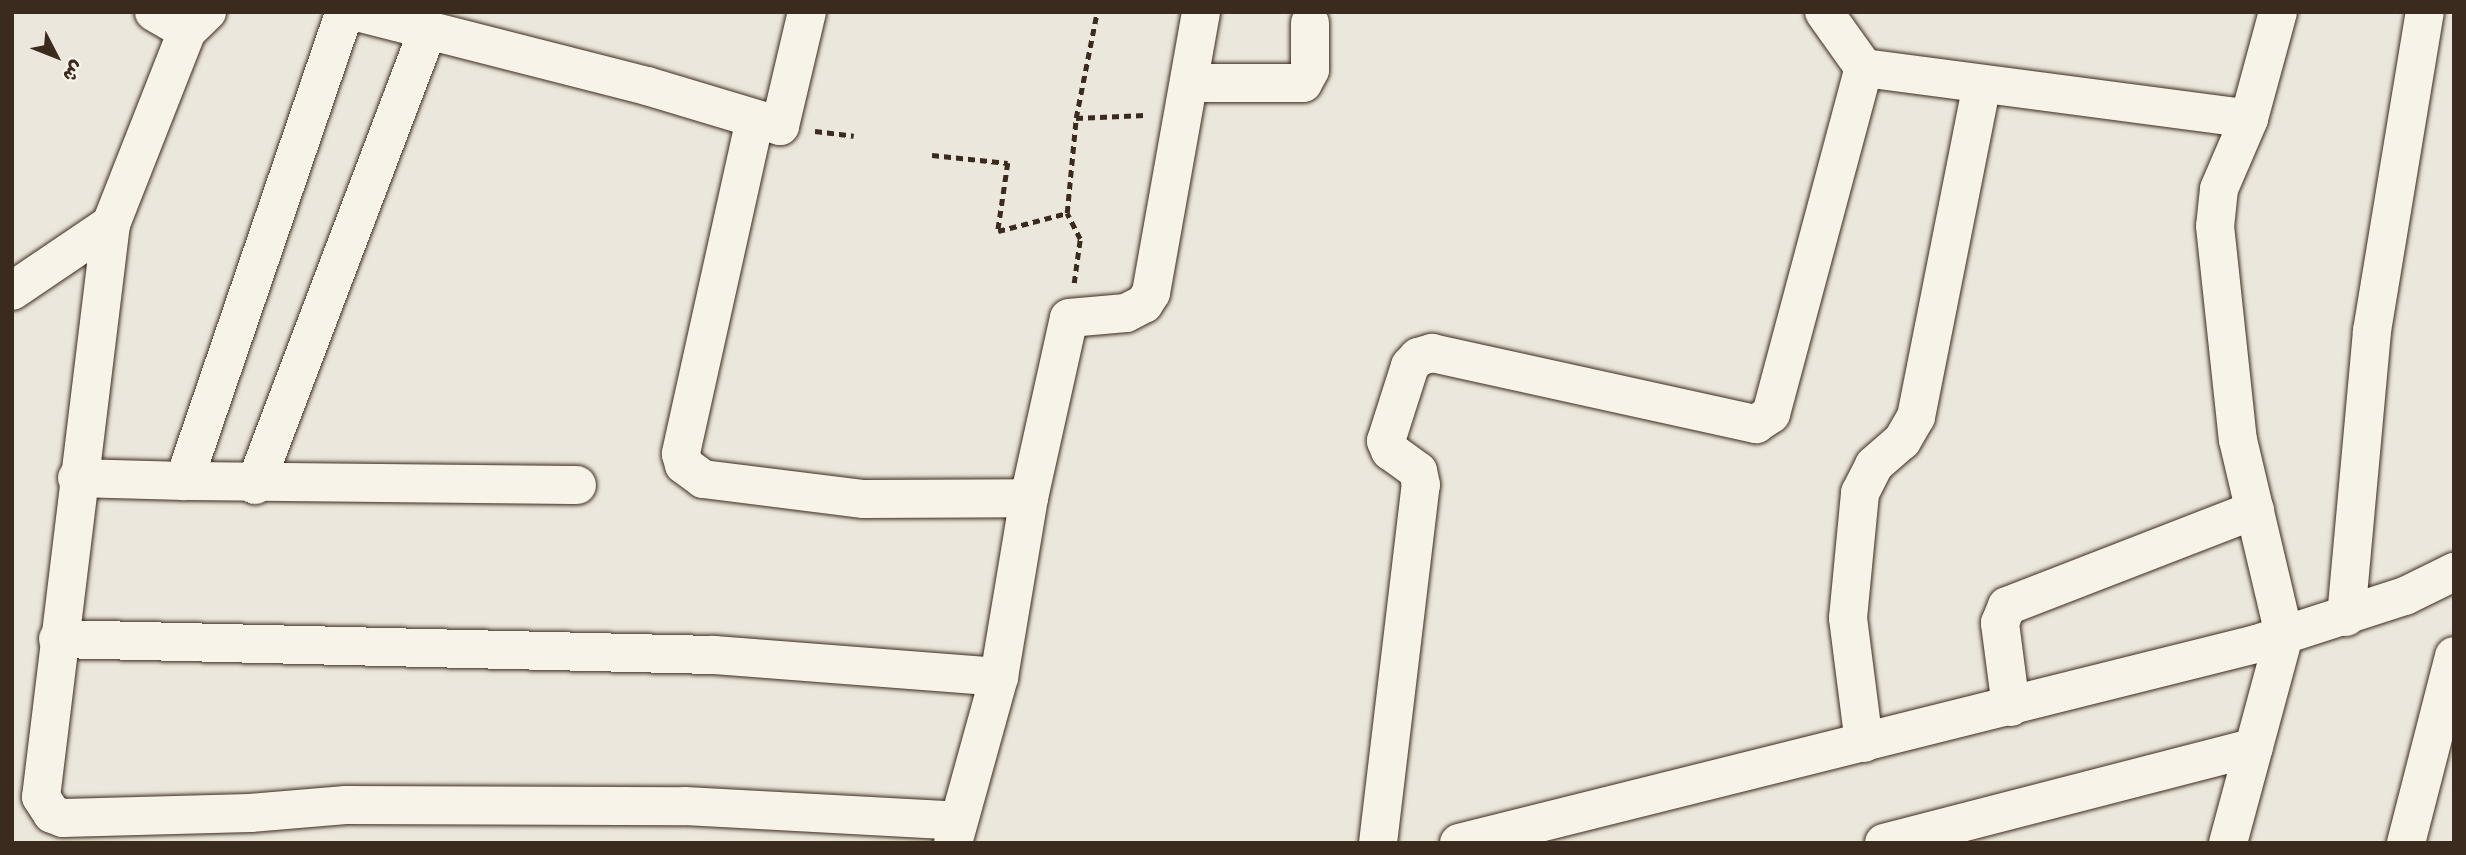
<!DOCTYPE html>
<meta charset="utf-8">
<style>
body{margin:0}
#map{position:relative;width:2466px;height:855px;overflow:hidden;background:#ece7dc;font-family:"Indie Flower","Playpen Sans Arabic",sans-serif}
div>[style]{position:absolute}
.path>*{height:4.5px;margin-top:-2.25px;transform-origin:0;background:repeating-linear-gradient(90deg,#3b2a1e 0 7px,transparent 0 12px)}
.roads{filter:drop-shadow(0 0 2px #3b2a1e) drop-shadow(0 0 2px #3b2a1e)}
.street>*{height:38px;margin:-19px;padding:0 19px;transform-origin:19px;border-radius:19px;background:#f7f3e8}
.secondary>*{height:38px;margin:-19px;padding:0 19px;transform-origin:19px;border-radius:19px;background:#f7f3e8}
span{translate:-50% -50%;white-space:nowrap;text-align:center;line-height:1.15;-webkit-text-stroke:7px #f7f3e8;paint-order:stroke}
.frame{position:absolute;inset:0;border:14px solid #3b2a1e;pointer-events:none}
.north{position:absolute;left:21px;top:21px;width:70px;height:70px;-webkit-text-stroke:5px #f7f3e8;paint-order:stroke;rotate:132deg;font-size:19px;font-weight:700;line-height:28px;text-align:center;color:#3b2a1e}
.north::after{content:'';display:block;margin:auto;width:24px;height:32px;background:#3b2a1e;clip-path:polygon(50% 0,100% 100%,50% 72%,0 100%)}
</style>
<div id="map">
<div class="path">
<i style="left:1076px;top:118px;width:69px;rotate:-2.5deg"></i>
<i style="left:815px;top:131px;width:39px;rotate:7deg"></i>
<i style="left:932px;top:155px;width:76px;rotate:6deg"></i>
<i style="left:1008px;top:163px;width:69px;rotate:98.4deg"></i>
<i style="left:998px;top:231px;width:71px;rotate:-14.6deg"></i>
<i style="left:1074px;top:283px;width:44px;rotate:-82.2deg"></i>
<i style="left:1080px;top:239px;width:29px;rotate:-117deg"></i>
<i style="left:1067px;top:213px;width:95px;rotate:-84.6deg"></i>
<i style="left:1076px;top:118px;width:108px;rotate:-78.8deg"></i>
</div>
<div class="roads">
<div class="street">
<i style="left:154px;top:12px;width:38px;rotate:30deg"></i>
<i style="left:357px;top:12px;width:299px;rotate:14.3deg"></i>
<i style="left:647px;top:86px;width:139px;rotate:16.7deg"></i>
<i style="left:780px;top:126px;width:117px;rotate:-76.7deg"></i>
<i style="left:1824px;top:12px;width:69px;rotate:54.5deg"></i>
<i style="left:2278px;top:12px;width:111px;rotate:105.2deg"></i>
<i style="left:2249px;top:119px;width:76px;rotate:113.2deg"></i>
<i style="left:2219px;top:189px;width:37px;rotate:96deg"></i>
<i style="left:2215px;top:226px;width:215px;rotate:83.9deg"></i>
<i style="left:2238px;top:440px;width:200px;rotate:76.7deg"></i>
<i style="left:1189px;top:83px;width:114px"></i>
<i style="left:1303px;top:83px;width:15px;rotate:-62deg"></i>
<i style="left:1310px;top:70px;width:47px;rotate:-90deg"></i>
<i style="left:755px;top:119px;width:343px;rotate:102.5deg"></i>
<i style="left:681px;top:454px;width:11px;rotate:75deg"></i>
<i style="left:684px;top:465px;width:24px;rotate:36deg"></i>
<i style="left:703px;top:479px;width:162px;rotate:7.1deg"></i>
<i style="left:864px;top:499px;width:165px;rotate:-0.3deg"></i>
<i style="left:111px;top:224px;width:577px;rotate:96.96deg"></i>
<i style="left:41px;top:797px;width:20px;rotate:57deg"></i>
<i style="left:52px;top:814px;width:12px;rotate:20deg"></i>
<i style="left:63px;top:818px;width:187px;rotate:-1.5deg"></i>
<i style="left:250px;top:813px;width:96px;rotate:-4.8deg"></i>
<i style="left:346px;top:805px;width:339px;rotate:0.2deg"></i>
<i style="left:685px;top:806px;width:274px;rotate:3.1deg"></i>
<i style="left:12px;top:291px;width:120px;rotate:-34.1deg"></i>
<i style="left:111px;top:224px;width:207px;rotate:-68.5deg"></i>
<i style="left:187px;top:31px;width:28px;rotate:-44deg"></i>
<i style="left:77px;top:478px;width:107px;rotate:1.6deg"></i>
<i style="left:184px;top:481px;width:496px;rotate:-71.1deg"></i>
<i style="left:184px;top:481px;width:393px;rotate:0.6deg"></i>
<i style="left:255px;top:485px;width:488px;rotate:-69.2deg"></i>
<i style="left:2346px;top:617px;width:287px;rotate:-84.8deg"></i>
<i style="left:2372px;top:331px;width:323px;rotate:-80.6deg"></i>
<i style="left:58px;top:639px;width:656px;rotate:1.4deg"></i>
<i style="left:714px;top:655px;width:286px;rotate:4.4deg"></i>
<i style="left:2011px;top:707px;width:85px;rotate:-97.5deg"></i>
<i style="left:2000px;top:623px;width:18px;rotate:-68deg"></i>
<i style="left:2007px;top:606px;width:266px;rotate:-21.2deg"></i>
<i style="left:1864px;top:743px;width:126px;rotate:-97.3deg"></i>
<i style="left:1848px;top:618px;width:126px;rotate:-84.5deg"></i>
<i style="left:1860px;top:493px;width:31px;rotate:-63deg"></i>
<i style="left:1874px;top:465px;width:37px;rotate:-41deg"></i>
<i style="left:1902px;top:441px;width:28px;rotate:-60deg"></i>
<i style="left:1916px;top:417px;width:339px;rotate:-78.8deg"></i>
<i style="left:953px;top:843px;width:172px;rotate:-74.5deg"></i>
<i style="left:999px;top:677px;width:181px;rotate:-80.5deg"></i>
<i style="left:1029px;top:498px;width:184px;rotate:-77.5deg"></i>
<i style="left:1069px;top:318px;width:57px;rotate:-5deg"></i>
<i style="left:1126px;top:313px;width:20px;rotate:-27deg"></i>
<i style="left:1144px;top:304px;width:13px;rotate:-58deg"></i>
<i style="left:1151px;top:293px;width:285px;rotate:-79.9deg"></i>
<i style="left:1378px;top:843px;width:361px;rotate:-83.2deg"></i>
<i style="left:1421px;top:485px;width:14px;rotate:-102deg"></i>
<i style="left:1418px;top:471px;width:34px;rotate:-144deg"></i>
<i style="left:1390px;top:451px;width:11px;rotate:-112deg"></i>
<i style="left:1386px;top:441px;width:79px;rotate:-72.3deg"></i>
<i style="left:1410px;top:366px;width:12px;rotate:-48deg"></i>
<i style="left:1418px;top:357px;width:15px;rotate:-16deg"></i>
<i style="left:1432px;top:353px;width:332px;rotate:12.4deg"></i>
<i style="left:1756px;top:424px;width:18px;rotate:-34deg"></i>
<i style="left:1771px;top:414px;width:358px;rotate:-75deg"></i>
<i style="left:1864px;top:68px;width:388px;rotate:7.5deg"></i>
<i style="left:1884px;top:843px;width:382px;rotate:-14.5deg"></i>
</div>
<div class="secondary">
<i style="left:1459px;top:843px;width:821px;rotate:-14.02deg"></i>
<i style="left:2256px;top:644px;width:157px;rotate:-17.9deg"></i>
<i style="left:2405px;top:596px;width:55px;rotate:-26.1deg"></i>
<i style="left:2228px;top:843px;width:215px;rotate:-74.9deg"></i>
<i style="left:2406px;top:843px;width:193px;rotate:-75.6deg"></i>
</div>
</div>
<div class="frame"></div>
<div class="north">ش</div>
</div>
